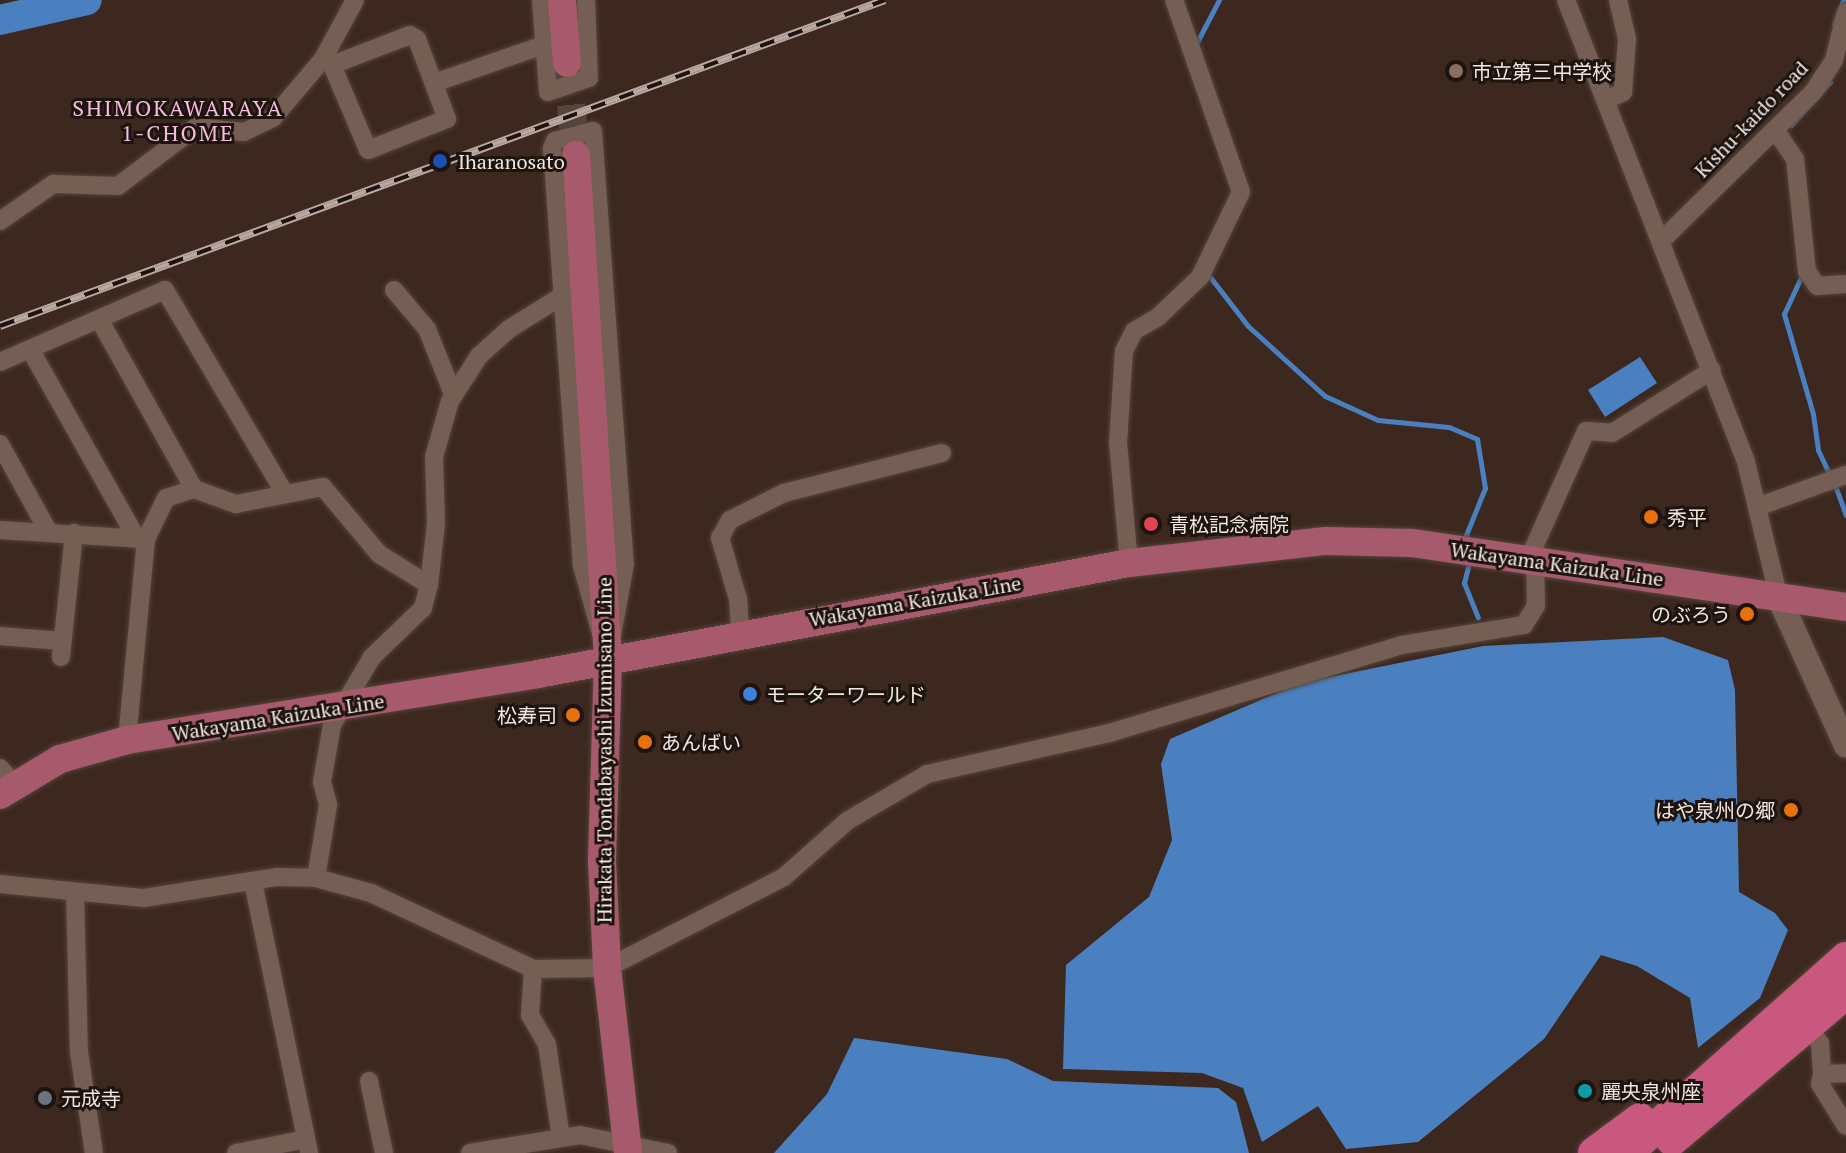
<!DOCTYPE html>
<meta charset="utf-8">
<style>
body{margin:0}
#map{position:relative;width:1846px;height:1153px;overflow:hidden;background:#3c281f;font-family:"PT Serif","Noto Sans JP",serif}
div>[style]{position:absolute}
.water>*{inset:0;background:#4a80bf}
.stream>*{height:5px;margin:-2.5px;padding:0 2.5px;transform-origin:2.5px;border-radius:2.5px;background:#4a80bf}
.river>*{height:30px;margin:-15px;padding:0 15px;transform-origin:15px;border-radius:15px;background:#4a80bf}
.primary-tunnel>*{height:28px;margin-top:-14px;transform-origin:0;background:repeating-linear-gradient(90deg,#57443c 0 28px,transparent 0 42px)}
.roads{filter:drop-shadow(0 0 2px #55443c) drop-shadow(0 0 2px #55443c)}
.street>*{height:18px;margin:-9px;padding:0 9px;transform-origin:9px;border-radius:9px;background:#755e53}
.secondary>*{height:24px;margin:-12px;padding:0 12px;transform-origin:12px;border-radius:12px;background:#755e53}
.primary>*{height:28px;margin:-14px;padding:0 14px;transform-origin:14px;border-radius:14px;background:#a75a6c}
.highway>*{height:32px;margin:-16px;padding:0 16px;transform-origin:16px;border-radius:16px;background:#c8587d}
.rail>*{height:8px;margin-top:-4px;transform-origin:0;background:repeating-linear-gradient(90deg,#1d140f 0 15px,#b8a8a1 0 30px);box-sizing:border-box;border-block:2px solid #b8a8a1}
.dots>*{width:22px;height:22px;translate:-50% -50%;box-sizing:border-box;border:4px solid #1d140f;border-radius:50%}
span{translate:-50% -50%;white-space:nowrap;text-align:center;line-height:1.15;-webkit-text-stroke:6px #1d140f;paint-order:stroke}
.poi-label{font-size:20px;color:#f3e6e0}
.left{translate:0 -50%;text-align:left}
.right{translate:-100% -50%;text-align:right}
.street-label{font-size:20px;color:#f3e6e0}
.neighbourhood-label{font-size:22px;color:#f6bbdd;letter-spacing:2px}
</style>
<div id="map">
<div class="water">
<i style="clip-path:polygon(1640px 357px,1657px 383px,1605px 417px,1588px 390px)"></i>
<i style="clip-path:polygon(1663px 637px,1728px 660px,1735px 690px,1739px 892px,1775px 913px,1788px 930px,1760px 998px,1698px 1048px,1690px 998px,1637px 966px,1601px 955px,1544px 1039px,1418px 1142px,1346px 1149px,1318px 1106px,1262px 1142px,1243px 1088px,1202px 1073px,1063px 1069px,1066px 965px,1149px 897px,1172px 840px,1161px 764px,1170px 739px,1300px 683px,1483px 646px)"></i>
<i style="clip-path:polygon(854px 1038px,1007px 1059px,1053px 1081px,1218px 1088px,1236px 1102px,1249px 1153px,774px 1153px,827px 1094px)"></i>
</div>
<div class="stream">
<i style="left:1834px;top:24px;width:26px;rotate:-69deg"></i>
<i style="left:1196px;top:44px;width:50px;rotate:-62.4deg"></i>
<i style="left:1791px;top:125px;width:58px;rotate:-47.8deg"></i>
<i style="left:1207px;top:273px;width:67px;rotate:52.3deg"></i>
<i style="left:1248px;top:326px;width:104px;rotate:42.3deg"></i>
<i style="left:1325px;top:396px;width:58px;rotate:24.4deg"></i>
<i style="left:1378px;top:420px;width:71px;rotate:5.6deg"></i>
<i style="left:1449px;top:427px;width:30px;rotate:23deg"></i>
<i style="left:1477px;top:439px;width:50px;rotate:80.7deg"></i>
<i style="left:1485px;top:488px;width:51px;rotate:112deg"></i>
<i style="left:1466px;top:535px;width:6px;rotate:59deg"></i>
<i style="left:1802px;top:275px;width:43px;rotate:114.8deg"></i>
<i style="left:1784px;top:314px;width:104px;rotate:73.8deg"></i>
<i style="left:1813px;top:414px;width:36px;rotate:82deg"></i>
<i style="left:1818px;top:450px;width:26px;rotate:65deg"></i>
<i style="left:1836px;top:488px;width:29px;rotate:70deg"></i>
<i style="left:1469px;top:563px;width:21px;rotate:104deg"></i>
<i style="left:1464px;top:583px;width:37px;rotate:68deg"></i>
</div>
<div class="river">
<i style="left:0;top:20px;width:89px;rotate:-12.9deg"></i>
</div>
<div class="primary-tunnel">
<i style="left:567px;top:63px;width:92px;rotate:84.4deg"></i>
</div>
<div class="roads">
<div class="street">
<i style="left:541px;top:0;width:92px;rotate:85.6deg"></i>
<i style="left:548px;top:92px;width:43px;rotate:-18.9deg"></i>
<i style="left:589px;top:78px;width:78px;rotate:-92.2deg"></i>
<i style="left:1566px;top:0;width:496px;rotate:68.7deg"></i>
<i style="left:1746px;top:462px;width:140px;rotate:76.4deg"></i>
<i style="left:323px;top:59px;width:11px;rotate:34deg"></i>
<i style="left:332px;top:65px;width:92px;rotate:67deg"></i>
<i style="left:368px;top:150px;width:85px;rotate:-21.4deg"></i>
<i style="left:447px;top:119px;width:85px;rotate:-110.6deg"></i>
<i style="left:417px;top:39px;width:8px;rotate:-150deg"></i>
<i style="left:410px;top:35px;width:84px;rotate:159deg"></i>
<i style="left:434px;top:83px;width:116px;rotate:-19.1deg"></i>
<i style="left:1606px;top:100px;width:19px;rotate:-25deg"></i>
<i style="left:1623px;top:92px;width:53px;rotate:-85.7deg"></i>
<i style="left:1627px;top:39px;width:40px;rotate:-103deg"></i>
<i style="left:593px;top:131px;width:434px;rotate:85.8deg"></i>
<i style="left:625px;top:564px;width:96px;rotate:100.3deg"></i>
<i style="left:608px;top:658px;width:96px;rotate:-105.8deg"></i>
<i style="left:582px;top:566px;width:419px;rotate:-94.1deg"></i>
<i style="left:552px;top:148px;width:8px;rotate:-67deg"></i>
<i style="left:555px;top:141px;width:39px;rotate:-15deg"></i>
<i style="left:1776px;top:131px;width:34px;rotate:56deg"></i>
<i style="left:1795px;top:159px;width:113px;rotate:83.9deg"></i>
<i style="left:1807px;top:271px;width:18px;rotate:56deg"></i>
<i style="left:1817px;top:286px;width:29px;rotate:-4deg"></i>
<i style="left:0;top:221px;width:65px;rotate:-34.9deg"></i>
<i style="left:53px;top:184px;width:65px;rotate:1.8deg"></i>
<i style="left:118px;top:186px;width:98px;rotate:-37.1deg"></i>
<i style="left:196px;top:127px;width:48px;rotate:5.9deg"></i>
<i style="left:244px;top:132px;width:32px;rotate:-26deg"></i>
<i style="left:273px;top:118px;width:77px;rotate:-49.7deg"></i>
<i style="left:323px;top:59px;width:67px;rotate:-61.5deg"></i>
<i style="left:1662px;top:240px;width:213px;rotate:-44.4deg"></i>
<i style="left:1814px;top:91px;width:37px;rotate:-57deg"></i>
<i style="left:1834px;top:60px;width:49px;rotate:-76deg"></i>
<i style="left:394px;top:290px;width:51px;rotate:49.8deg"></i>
<i style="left:427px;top:329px;width:70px;rotate:68.2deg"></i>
<i style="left:99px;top:319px;width:195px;rotate:60.8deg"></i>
<i style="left:30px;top:349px;width:218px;rotate:60.6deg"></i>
<i style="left:0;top:362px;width:180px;rotate:-23.6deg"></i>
<i style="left:165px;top:290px;width:237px;rotate:59.5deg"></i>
<i style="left:0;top:444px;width:99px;rotate:61.1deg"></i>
<i style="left:1757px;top:507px;width:95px;rotate:-19.8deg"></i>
<i style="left:0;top:530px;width:144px;rotate:3.6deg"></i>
<i style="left:1529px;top:558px;width:139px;rotate:-65.8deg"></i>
<i style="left:1586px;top:431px;width:26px;rotate:4deg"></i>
<i style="left:1612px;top:433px;width:118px;rotate:-32.2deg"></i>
<i style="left:1129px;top:563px;width:121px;rotate:-95.2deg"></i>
<i style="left:1118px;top:443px;width:92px;rotate:-86.3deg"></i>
<i style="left:1124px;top:351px;width:22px;rotate:-63deg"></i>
<i style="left:1134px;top:331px;width:28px;rotate:-30deg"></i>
<i style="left:1158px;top:317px;width:58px;rotate:-43.6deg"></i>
<i style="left:1200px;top:277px;width:94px;rotate:-64.2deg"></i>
<i style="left:1241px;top:192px;width:203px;rotate:-109.2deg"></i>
<i style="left:429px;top:585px;width:61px;rotate:-83.5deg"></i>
<i style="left:436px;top:524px;width:67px;rotate:-91.7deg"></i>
<i style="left:434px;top:457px;width:58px;rotate:-74.1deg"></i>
<i style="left:450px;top:401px;width:54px;rotate:-57.2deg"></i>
<i style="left:479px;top:356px;width:40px;rotate:-42deg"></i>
<i style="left:509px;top:329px;width:62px;rotate:-31.9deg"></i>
<i style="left:740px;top:633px;width:34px;rotate:-93deg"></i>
<i style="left:738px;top:599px;width:64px;rotate:-106.4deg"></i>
<i style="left:720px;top:538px;width:21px;rotate:-61deg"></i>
<i style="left:730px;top:520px;width:60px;rotate:-26.6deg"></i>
<i style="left:784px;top:493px;width:163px;rotate:-14.2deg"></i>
<i style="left:0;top:636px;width:62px;rotate:4.6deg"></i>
<i style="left:61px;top:657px;width:125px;rotate:-84deg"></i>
<i style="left:127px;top:740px;width:202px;rotate:-84.6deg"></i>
<i style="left:146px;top:539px;width:46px;rotate:-64deg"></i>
<i style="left:166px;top:498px;width:29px;rotate:-18deg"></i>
<i style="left:194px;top:489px;width:45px;rotate:19.7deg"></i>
<i style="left:236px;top:504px;width:89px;rotate:-11.1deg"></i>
<i style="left:323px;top:487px;width:87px;rotate:50.1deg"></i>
<i style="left:379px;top:554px;width:59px;rotate:31.8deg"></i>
<i style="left:429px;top:585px;width:24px;rotate:105deg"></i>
<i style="left:423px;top:608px;width:71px;rotate:136.1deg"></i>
<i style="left:372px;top:657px;width:79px;rotate:120.5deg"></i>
<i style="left:332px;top:725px;width:58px;rotate:100deg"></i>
<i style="left:322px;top:782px;width:24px;rotate:75deg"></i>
<i style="left:328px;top:805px;width:74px;rotate:99.3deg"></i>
<i style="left:0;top:768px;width:23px;rotate:49deg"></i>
<i style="left:253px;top:882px;width:277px;rotate:78.3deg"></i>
<i style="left:0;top:884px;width:145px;rotate:5.6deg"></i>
<i style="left:144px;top:898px;width:135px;rotate:-9deg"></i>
<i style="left:277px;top:877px;width:39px;rotate:1deg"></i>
<i style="left:316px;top:878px;width:57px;rotate:15.3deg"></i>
<i style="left:371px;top:893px;width:179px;rotate:25.1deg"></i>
<i style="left:533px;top:969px;width:74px;rotate:-0.8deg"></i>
<i style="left:607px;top:968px;width:199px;rotate:-27.2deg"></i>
<i style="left:784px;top:877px;width:84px;rotate:-41.6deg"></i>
<i style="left:847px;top:821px;width:93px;rotate:-30.4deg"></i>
<i style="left:927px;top:774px;width:187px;rotate:-12.7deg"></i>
<i style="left:1109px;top:733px;width:306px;rotate:-16.7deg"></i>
<i style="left:1402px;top:645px;width:124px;rotate:-9.3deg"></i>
<i style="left:1524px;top:625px;width:22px;rotate:-58deg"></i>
<i style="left:1536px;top:606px;width:47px;rotate:-91.2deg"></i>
<i style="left:75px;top:892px;width:160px;rotate:88.6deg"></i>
<i style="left:79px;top:1052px;width:102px;rotate:81.6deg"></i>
<i style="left:533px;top:969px;width:46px;rotate:93.7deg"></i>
<i style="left:530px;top:1015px;width:34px;rotate:60deg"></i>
<i style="left:547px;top:1044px;width:95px;rotate:81.5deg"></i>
<i style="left:1807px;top:1027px;width:21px;rotate:51deg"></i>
<i style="left:1820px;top:1043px;width:31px;rotate:86deg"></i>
<i style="left:1822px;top:1074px;width:24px;rotate:-2deg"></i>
<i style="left:1822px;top:1074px;width:10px;rotate:101deg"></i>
<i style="left:1820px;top:1084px;width:49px;rotate:58.2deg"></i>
<i style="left:369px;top:1081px;width:74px;rotate:78.2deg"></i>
<i style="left:236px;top:1153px;width:71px;rotate:-11.3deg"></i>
<i style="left:470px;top:1153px;width:111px;rotate:-9.3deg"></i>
<i style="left:580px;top:1135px;width:90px;rotate:11.6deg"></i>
</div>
<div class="secondary">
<i style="left:1779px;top:598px;width:162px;rotate:65.6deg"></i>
</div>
<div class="primary">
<i style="left:562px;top:0;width:63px;rotate:85.5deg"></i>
<i style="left:576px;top:155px;width:504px;rotate:86.36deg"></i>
<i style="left:608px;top:658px;width:203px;rotate:91.7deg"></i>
<i style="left:602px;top:861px;width:107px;rotate:87.3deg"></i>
<i style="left:607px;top:968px;width:186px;rotate:83.5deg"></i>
<i style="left:0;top:795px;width:70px;rotate:-31deg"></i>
<i style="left:60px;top:759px;width:70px;rotate:-15.8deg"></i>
<i style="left:127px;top:740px;width:416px;rotate:-9.1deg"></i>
<i style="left:538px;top:674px;width:601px;rotate:-10.64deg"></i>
<i style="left:1129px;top:563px;width:198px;rotate:-6.4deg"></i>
<i style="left:1326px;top:541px;width:86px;rotate:1.3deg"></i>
<i style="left:1412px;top:543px;width:439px;rotate:8.4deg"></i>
</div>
<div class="highway">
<i style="left:1672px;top:1140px;width:228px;rotate:-40.2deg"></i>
<i style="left:1594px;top:1153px;width:57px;rotate:-36.5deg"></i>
<i style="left:1627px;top:1153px;width:293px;rotate:-41.7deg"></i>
</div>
</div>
<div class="rail">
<i style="left:0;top:326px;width:943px;rotate:-20.22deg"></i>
</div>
<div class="dots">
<i style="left:1456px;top:71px;background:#8d6e63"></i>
<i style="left:440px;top:161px;background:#1a4fb4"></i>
<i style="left:1651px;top:517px;background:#e8710a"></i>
<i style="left:1151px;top:524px;background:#e0444e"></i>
<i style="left:1747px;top:614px;background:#e8710a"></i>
<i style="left:750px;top:694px;background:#3f7fe0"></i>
<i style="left:573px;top:715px;background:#e8710a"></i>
<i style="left:645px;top:742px;background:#e8710a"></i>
<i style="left:1791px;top:810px;background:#e8710a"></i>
<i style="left:1585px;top:1091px;background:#0f9aa8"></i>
<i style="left:45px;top:1098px;background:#6b7280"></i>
</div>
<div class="poi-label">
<span class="left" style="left:1472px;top:71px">市立第三中学校</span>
<span class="left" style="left:458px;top:161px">Iharanosato</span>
<span class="left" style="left:1667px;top:517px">秀平</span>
<span class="left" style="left:1169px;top:524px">青松記念病院</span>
<span class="right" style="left:1731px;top:614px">のぶろう</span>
<span class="left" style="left:766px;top:694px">モーターワールド</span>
<span class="right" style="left:557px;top:715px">松寿司</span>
<span class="left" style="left:661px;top:742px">あんばい</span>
<span class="right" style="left:1775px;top:810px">はや泉州の郷</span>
<span class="left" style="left:1601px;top:1091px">麗央泉州座</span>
<span class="left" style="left:61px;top:1098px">元成寺</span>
</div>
<div class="street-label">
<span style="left:1751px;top:119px;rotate:-46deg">Kishu-kaido road</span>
<span style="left:1557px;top:564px;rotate:8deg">Wakayama Kaizuka Line</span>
<span style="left:915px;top:601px;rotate:-10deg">Wakayama Kaizuka Line</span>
<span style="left:278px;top:717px;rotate:-9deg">Wakayama Kaizuka Line</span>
<span style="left:604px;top:750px;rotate:-90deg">Hirakata Tondabayashi Izumisano Line</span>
</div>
<div class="neighbourhood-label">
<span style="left:178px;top:120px">SHIMOKAWARAYA<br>1-CHOME</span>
</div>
</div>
